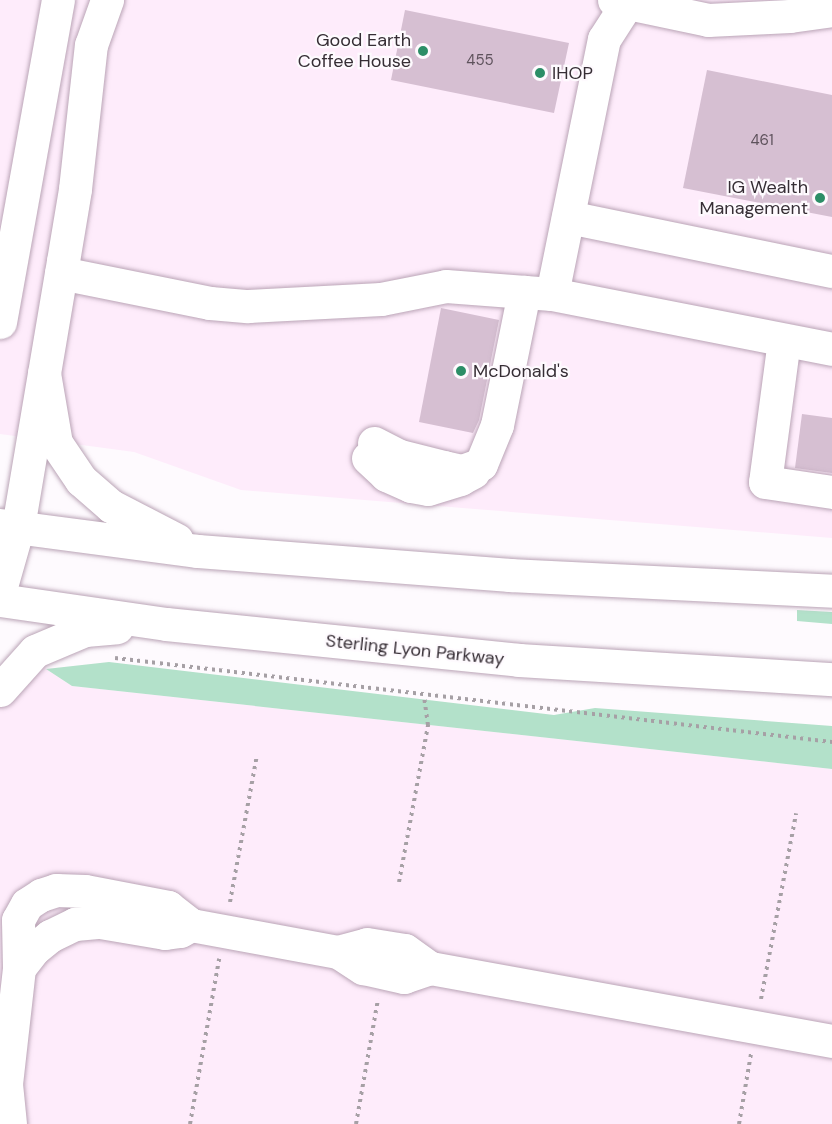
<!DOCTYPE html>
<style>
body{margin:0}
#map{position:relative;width:832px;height:1124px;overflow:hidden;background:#fefafe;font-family:"DM Sans",sans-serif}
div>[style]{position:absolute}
.built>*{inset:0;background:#feecfb}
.green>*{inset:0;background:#b3e1ca}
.building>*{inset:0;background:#d6bfd2}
.path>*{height:4px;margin-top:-2px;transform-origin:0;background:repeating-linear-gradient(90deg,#a6a0a5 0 3px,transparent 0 7.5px)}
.roads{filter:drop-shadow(0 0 2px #baa4b6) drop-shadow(0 0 2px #baa4b6)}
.minor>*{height:33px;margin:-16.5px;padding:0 16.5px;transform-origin:16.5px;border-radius:16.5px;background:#fff}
.major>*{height:33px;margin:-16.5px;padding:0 16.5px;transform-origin:16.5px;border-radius:16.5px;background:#fff}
.dots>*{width:16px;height:16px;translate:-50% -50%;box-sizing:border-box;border:3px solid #fefafe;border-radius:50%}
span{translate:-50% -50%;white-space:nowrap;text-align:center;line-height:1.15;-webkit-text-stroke:4.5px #fefafe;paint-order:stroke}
.number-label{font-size:15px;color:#5e525c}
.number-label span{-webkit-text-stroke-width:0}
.poi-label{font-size:18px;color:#362e35}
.right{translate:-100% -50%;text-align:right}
.left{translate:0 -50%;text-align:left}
.street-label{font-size:18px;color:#362e35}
</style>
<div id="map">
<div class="built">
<i style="clip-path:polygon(0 0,832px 0,832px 538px,241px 490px,134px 452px,0 434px)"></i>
<i style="clip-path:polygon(35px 651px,46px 669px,72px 686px,832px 769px,832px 1124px,0 1124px,0 690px)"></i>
</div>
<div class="green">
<i style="clip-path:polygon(797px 610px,832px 612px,832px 624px,797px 621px)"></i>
<i style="clip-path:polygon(109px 662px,554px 715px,595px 708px,832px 726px,832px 769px,72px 686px,46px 669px)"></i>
</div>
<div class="building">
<i style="clip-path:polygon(405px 10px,569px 43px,554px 113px,391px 80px)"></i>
<i style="clip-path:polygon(707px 70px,832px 95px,832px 217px,683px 188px)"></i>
<i style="clip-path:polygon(441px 308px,499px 320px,479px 420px,473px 433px,419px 422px)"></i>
<i style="clip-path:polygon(802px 414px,832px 418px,832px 473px,795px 468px)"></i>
</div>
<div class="path">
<i style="left:115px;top:658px;width:722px;rotate:6.68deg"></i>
<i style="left:399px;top:882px;width:160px;rotate:-79.5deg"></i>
<i style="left:428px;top:725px;width:30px;rotate:-98deg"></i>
<i style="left:230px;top:902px;width:149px;rotate:-79.6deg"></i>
<i style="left:761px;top:999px;width:189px;rotate:-79.3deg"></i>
<i style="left:190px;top:1124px;width:168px;rotate:-80deg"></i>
<i style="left:356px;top:1124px;width:127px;rotate:-80deg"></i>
<i style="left:739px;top:1124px;width:71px;rotate:-80.3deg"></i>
</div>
<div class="roads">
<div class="minor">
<i style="left:614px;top:0;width:96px;rotate:12deg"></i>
<i style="left:708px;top:20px;width:82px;rotate:-2.8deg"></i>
<i style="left:790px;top:16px;width:42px;rotate:-8.1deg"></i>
<i style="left:568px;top:217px;width:269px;rotate:11.6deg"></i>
<i style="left:61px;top:273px;width:152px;rotate:11.4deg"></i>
<i style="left:210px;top:303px;width:38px;rotate:5deg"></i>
<i style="left:248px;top:306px;width:133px;rotate:-3deg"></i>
<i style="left:381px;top:299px;width:66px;rotate:-11.3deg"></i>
<i style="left:446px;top:286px;width:106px;rotate:4.3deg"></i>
<i style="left:552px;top:294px;width:285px;rotate:11.1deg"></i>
<i style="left:552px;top:294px;width:260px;rotate:-78.5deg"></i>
<i style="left:604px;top:39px;width:46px;rotate:-57.3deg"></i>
<i style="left:0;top:322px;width:327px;rotate:-79.8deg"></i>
<i style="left:784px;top:340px;width:143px;rotate:97.6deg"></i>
<i style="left:765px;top:482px;width:68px;rotate:8.5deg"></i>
<i style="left:374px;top:443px;width:29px;rotate:27deg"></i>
<i style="left:400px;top:456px;width:45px;rotate:14deg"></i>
<i style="left:444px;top:467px;width:18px;rotate:13deg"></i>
<i style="left:462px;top:471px;width:20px;rotate:-20deg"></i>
<i style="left:481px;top:464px;width:42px;rotate:-67.7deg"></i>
<i style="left:497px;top:425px;width:136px;rotate:-78.5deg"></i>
<i style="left:368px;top:458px;width:25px;rotate:43deg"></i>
<i style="left:386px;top:475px;width:27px;rotate:24deg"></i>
<i style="left:411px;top:486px;width:17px;rotate:10deg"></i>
<i style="left:428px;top:489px;width:34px;rotate:-17deg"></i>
<i style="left:460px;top:479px;width:15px;rotate:-28deg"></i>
<i style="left:0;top:590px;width:66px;rotate:-74.1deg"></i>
<i style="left:18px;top:527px;width:270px;rotate:-80.4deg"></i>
<i style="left:63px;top:261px;width:73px;rotate:-80.5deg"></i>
<i style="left:75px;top:189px;width:145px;rotate:-83.7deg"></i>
<i style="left:91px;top:45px;width:48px;rotate:-70.4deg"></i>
<i style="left:338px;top:952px;width:30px;rotate:-15deg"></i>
<i style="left:367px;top:944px;width:38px;rotate:9deg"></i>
<i style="left:405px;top:950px;width:31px;rotate:36deg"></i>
<i style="left:430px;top:968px;width:409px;rotate:10.3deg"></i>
<i style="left:19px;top:968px;width:24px;rotate:-52deg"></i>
<i style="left:34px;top:949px;width:21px;rotate:-39deg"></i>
<i style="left:50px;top:936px;width:28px;rotate:-26deg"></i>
<i style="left:75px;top:924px;width:25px;rotate:-5deg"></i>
<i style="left:100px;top:922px;width:66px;rotate:9.6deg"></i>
<i style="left:165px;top:933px;width:15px;rotate:-8deg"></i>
<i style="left:180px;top:931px;width:13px;rotate:-29deg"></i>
<i style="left:10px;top:1124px;width:40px;rotate:-95.7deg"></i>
<i style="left:6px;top:1084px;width:117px;rotate:-83.6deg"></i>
<i style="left:19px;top:968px;width:48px;rotate:-91.2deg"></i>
<i style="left:18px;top:920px;width:18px;rotate:-61deg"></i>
<i style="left:27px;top:904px;width:17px;rotate:-33deg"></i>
<i style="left:41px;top:895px;width:16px;rotate:-18deg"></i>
<i style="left:56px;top:890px;width:29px;rotate:2deg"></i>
<i style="left:85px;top:891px;width:85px;rotate:10.9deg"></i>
<i style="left:168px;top:907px;width:29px;rotate:38deg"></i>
<i style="left:191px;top:925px;width:149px;rotate:10.4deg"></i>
<i style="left:338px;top:952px;width:30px;rotate:33deg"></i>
<i style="left:363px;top:968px;width:42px;rotate:12.4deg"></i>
<i style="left:404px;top:977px;width:28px;rotate:-19deg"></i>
</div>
<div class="major">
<i style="left:44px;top:373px;width:71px;rotate:80.3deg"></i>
<i style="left:56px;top:443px;width:45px;rotate:56deg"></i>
<i style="left:81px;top:480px;width:40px;rotate:41deg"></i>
<i style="left:111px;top:506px;width:74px;rotate:27.3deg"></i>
<i style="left:0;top:525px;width:200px;rotate:7.5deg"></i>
<i style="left:198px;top:551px;width:313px;rotate:4.4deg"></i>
<i style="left:510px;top:575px;width:322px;rotate:2.8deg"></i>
<i style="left:0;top:600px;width:168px;rotate:8.2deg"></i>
<i style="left:166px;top:624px;width:355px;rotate:5.8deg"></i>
<i style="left:519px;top:660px;width:314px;rotate:3.5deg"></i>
<i style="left:0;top:690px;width:52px;rotate:-48.1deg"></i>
<i style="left:35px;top:651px;width:54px;rotate:-22.8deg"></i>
<i style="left:85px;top:630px;width:32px;rotate:-5deg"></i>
</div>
</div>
<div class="dots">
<i style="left:423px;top:51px;background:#2c8e67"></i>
<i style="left:540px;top:73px;background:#2c8e67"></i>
<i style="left:820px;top:198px;background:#2c8e67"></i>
<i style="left:461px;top:371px;background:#2c8e67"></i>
</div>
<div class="number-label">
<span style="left:480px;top:61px">455</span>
<span style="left:762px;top:141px">461</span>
</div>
<div class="poi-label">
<span class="right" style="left:411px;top:51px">Good Earth<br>Coffee House</span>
<span class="left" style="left:552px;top:73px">IHOP</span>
<span class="right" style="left:808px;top:198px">IG Wealth<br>Management</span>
<span class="left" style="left:473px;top:371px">McDonald's</span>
</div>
<div class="street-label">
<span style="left:415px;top:650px;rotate:6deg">Sterling Lyon Parkway</span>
</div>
</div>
